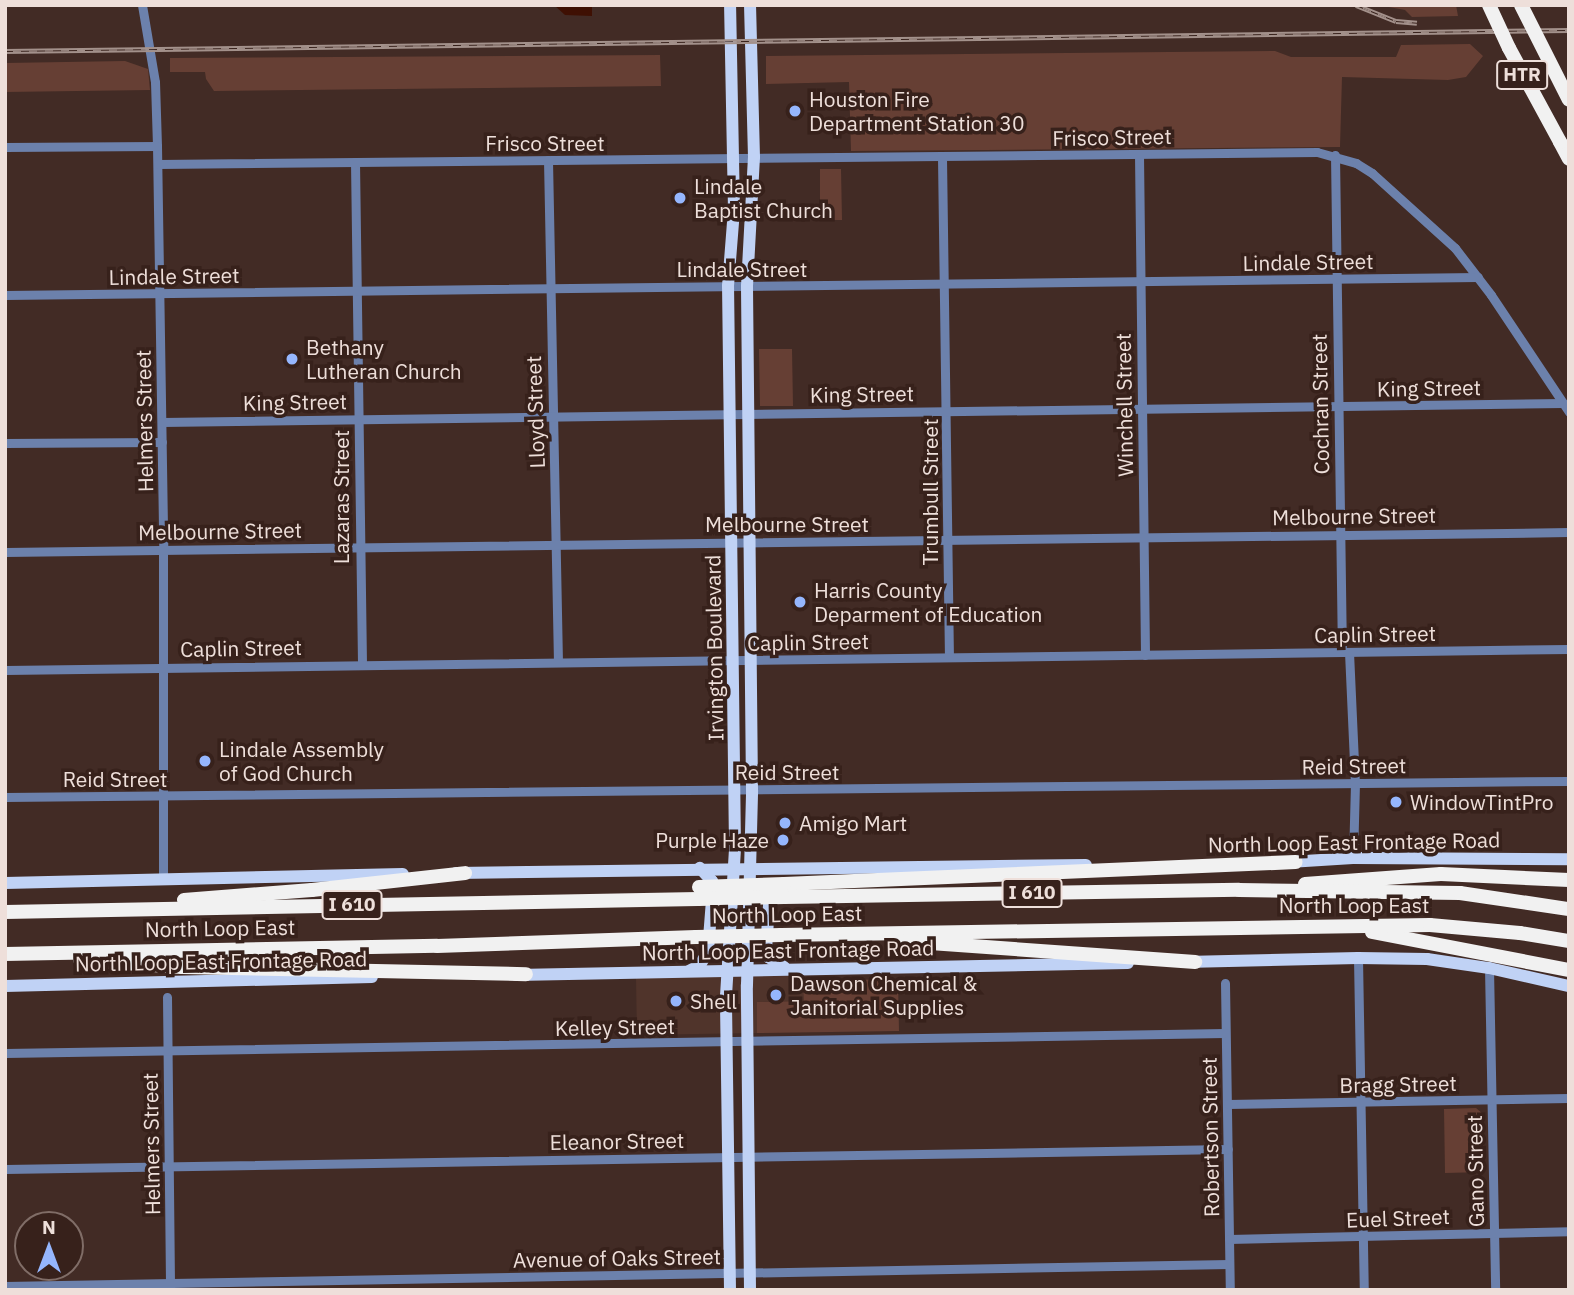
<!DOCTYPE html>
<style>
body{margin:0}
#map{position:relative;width:1574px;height:1295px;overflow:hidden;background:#422b25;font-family:"IBM Plex Sans",sans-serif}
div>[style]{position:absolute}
.built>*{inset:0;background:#50342b}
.green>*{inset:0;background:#663f34}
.water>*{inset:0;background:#3f1003}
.minor>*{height:9px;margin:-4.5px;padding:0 4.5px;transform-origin:4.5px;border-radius:4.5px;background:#6c81ac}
.major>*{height:12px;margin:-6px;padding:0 6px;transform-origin:6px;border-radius:6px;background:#c0d2f5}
.highway>*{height:14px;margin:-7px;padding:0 7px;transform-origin:7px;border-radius:7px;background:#f1f1f1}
.rail>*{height:5px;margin-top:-2.5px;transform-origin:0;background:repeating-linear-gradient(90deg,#37211b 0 8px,#a3918b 0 16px);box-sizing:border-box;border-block:2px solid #a3918b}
.highway-bridge>*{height:14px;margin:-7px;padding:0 7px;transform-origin:7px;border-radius:7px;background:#f1f1f1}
.dots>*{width:19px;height:19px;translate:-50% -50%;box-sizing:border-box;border:4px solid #37211b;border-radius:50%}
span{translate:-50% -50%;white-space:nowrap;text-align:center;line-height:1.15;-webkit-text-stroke:7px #37211b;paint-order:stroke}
.shield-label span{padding:2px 5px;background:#37211b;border:2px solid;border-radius:5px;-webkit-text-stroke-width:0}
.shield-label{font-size:19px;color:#eedfda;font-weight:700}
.poi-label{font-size:21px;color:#eedfda}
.left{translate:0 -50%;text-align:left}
.right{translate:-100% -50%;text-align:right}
.street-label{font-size:21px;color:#eedfda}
.frame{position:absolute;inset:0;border:7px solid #eedfda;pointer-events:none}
.north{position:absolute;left:14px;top:1211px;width:70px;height:70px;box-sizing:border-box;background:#37211b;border:2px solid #806d67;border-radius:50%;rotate:0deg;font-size:19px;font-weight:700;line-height:28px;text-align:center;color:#eedfda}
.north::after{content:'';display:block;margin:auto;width:24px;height:32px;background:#95b6fd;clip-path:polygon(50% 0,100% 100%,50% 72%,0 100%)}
</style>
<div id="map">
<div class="built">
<i style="clip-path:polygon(804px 975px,804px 1001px,757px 1002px,757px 1033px,637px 1035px,636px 978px)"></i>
</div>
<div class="green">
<i style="clip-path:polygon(1378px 5px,1456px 5px,1458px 16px,1412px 17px,1405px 10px)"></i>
<i style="clip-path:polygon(1470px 44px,1483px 56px,1466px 77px,1448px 80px,1342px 77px,1340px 147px,851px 151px,849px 82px,766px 84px,766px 56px,1275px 51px,1291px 57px,1396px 57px,1401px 45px)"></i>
<i style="clip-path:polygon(660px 55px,661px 86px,214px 91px,206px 79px,205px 72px,170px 72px,170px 58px)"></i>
<i style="clip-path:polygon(125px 61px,148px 69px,150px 90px,5px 92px,5px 63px)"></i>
<i style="clip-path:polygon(841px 169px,842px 220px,820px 220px,820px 169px)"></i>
<i style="clip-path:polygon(759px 349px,792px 349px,793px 406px,760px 406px)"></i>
<i style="clip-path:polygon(898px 979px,899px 1031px,757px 1033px,757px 1002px,804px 1001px,803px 981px)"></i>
<i style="clip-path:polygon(1476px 1108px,1483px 1114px,1484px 1172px,1445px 1173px,1444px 1109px)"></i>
</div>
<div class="water">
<i style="clip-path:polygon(554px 5px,592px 5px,592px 16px,565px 15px)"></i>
</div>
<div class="minor">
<i style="left:142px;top:5px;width:78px;rotate:80.4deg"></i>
<i style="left:155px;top:82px;width:64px;rotate:88.2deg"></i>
<i style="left:157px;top:146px;width:403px;rotate:89.1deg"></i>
<i style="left:163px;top:549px;width:330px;rotate:90deg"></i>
<i style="left:5px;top:147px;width:152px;rotate:-0.4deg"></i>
<i style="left:1139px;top:155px;width:500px;rotate:89.31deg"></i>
<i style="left:1335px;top:155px;width:497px;rotate:89.2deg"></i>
<i style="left:942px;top:158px;width:499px;rotate:89.2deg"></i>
<i style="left:548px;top:160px;width:502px;rotate:88.86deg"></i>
<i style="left:355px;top:162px;width:502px;rotate:89.2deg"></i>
<i style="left:158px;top:164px;width:1159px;rotate:-0.59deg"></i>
<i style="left:1317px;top:152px;width:41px;rotate:15.8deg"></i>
<i style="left:1356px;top:163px;width:19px;rotate:32deg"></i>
<i style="left:1372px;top:173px;width:112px;rotate:42.1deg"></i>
<i style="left:1455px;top:248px;width:59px;rotate:52.5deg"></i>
<i style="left:1491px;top:295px;width:141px;rotate:56.3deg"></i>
<i style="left:5px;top:295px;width:1473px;rotate:-0.7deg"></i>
<i style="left:162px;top:422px;width:1401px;rotate:-0.78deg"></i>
<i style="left:5px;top:443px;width:157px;rotate:-0.4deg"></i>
<i style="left:5px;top:552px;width:1564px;rotate:-0.73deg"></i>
<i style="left:1349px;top:652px;width:131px;rotate:87.4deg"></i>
<i style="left:1355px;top:783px;width:75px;rotate:91.5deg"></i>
<i style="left:5px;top:670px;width:1564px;rotate:-0.77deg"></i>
<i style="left:5px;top:797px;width:1564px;rotate:-0.59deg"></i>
<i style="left:1358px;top:958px;width:332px;rotate:89deg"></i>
<i style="left:1489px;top:968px;width:322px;rotate:88.9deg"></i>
<i style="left:1225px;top:983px;width:307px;rotate:89.1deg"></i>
<i style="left:167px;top:997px;width:293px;rotate:89.4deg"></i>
<i style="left:5px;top:1053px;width:1220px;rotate:-0.94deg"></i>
<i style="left:1228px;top:1104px;width:341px;rotate:-1deg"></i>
<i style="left:5px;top:1169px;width:1223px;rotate:-0.94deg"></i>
<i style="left:1229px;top:1239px;width:340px;rotate:-1.3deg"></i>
<i style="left:5px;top:1286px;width:1224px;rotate:-1.03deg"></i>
</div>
<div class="major">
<i style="left:1289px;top:862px;width:64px;rotate:-3.6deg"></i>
<i style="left:1353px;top:858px;width:216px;rotate:0.3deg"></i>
<i style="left:456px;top:873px;width:630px;rotate:-0.73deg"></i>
<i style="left:5px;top:883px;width:398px;rotate:-1.3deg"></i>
<i style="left:770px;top:891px;width:58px;rotate:93.9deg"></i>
<i style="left:766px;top:949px;width:8px;rotate:76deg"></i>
<i style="left:768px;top:957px;width:19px;rotate:32deg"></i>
<i style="left:1185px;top:962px;width:173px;rotate:-1.3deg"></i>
<i style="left:1358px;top:958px;width:69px;rotate:0.8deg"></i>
<i style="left:1427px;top:959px;width:63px;rotate:8.3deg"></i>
<i style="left:1489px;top:968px;width:82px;rotate:12.7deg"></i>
<i style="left:689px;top:971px;width:13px;rotate:-29deg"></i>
<i style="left:700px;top:965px;width:16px;rotate:-60deg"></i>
<i style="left:708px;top:951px;width:64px;rotate:-85.5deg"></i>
<i style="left:713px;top:887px;width:6px;rotate:-99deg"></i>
<i style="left:712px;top:881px;width:18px;rotate:-133deg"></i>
<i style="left:516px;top:975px;width:612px;rotate:-1.12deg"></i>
<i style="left:5px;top:986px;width:367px;rotate:-1.4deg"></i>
<i style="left:730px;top:1290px;width:294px;rotate:-90.8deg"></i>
<i style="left:726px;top:996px;width:148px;rotate:-86.5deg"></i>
<i style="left:735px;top:848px;width:562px;rotate:-90.71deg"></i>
<i style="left:728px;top:286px;width:76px;rotate:-85.5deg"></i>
<i style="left:734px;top:210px;width:205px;rotate:-91.1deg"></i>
<i style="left:750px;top:1290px;width:305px;rotate:-90.6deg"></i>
<i style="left:747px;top:985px;width:195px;rotate:-88.5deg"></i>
<i style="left:752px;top:790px;width:504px;rotate:-90.57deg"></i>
<i style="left:747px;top:286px;width:129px;rotate:-86.9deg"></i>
<i style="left:754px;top:157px;width:152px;rotate:-91.5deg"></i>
</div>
<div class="highway">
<i style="left:1560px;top:142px;width:19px;rotate:62deg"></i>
<i style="left:784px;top:884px;width:512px;rotate:-2.46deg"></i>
<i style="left:1305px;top:884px;width:136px;rotate:-4.2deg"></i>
<i style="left:1441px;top:874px;width:128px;rotate:2.7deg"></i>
<i style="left:784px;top:897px;width:455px;rotate:-0.9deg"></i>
<i style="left:1239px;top:890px;width:221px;rotate:0.8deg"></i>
<i style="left:1460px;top:893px;width:110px;rotate:8.4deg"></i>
<i style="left:184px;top:900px;width:128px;rotate:-4.5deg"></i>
<i style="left:312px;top:890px;width:154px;rotate:-6.3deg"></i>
<i style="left:5px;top:912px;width:693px;rotate:-1.07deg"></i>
<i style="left:1372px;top:932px;width:201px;rotate:10.9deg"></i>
<i style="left:781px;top:935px;width:649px;rotate:-0.88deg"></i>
<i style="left:1430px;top:925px;width:90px;rotate:5.1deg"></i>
<i style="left:1520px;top:933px;width:50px;rotate:9.3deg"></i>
<i style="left:902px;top:941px;width:294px;rotate:4.1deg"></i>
<i style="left:5px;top:954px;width:432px;rotate:-1.1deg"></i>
<i style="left:437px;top:946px;width:259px;rotate:-2deg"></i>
<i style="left:80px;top:960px;width:102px;rotate:3.9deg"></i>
<i style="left:182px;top:967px;width:344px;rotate:1.2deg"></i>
</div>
<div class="rail">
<i style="left:1356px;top:5px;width:43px;rotate:21.8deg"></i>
<i style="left:1396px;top:21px;width:21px;rotate:5deg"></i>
<i style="left:5px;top:51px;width:1564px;rotate:-0.77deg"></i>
</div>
<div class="highway-bridge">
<i style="left:1489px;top:5px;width:47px;rotate:65.1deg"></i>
<i style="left:1509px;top:48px;width:107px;rotate:61.5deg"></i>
<i style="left:1521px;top:5px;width:106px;rotate:63.2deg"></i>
<i style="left:699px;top:887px;width:85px;rotate:-2deg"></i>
<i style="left:698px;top:899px;width:86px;rotate:-1.3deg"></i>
<i style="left:696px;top:937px;width:85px;rotate:-1.3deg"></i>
</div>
<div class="dots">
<i style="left:795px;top:111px;background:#95b6fd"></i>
<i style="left:680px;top:198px;background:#95b6fd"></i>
<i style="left:292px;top:359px;background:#95b6fd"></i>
<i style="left:800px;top:602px;background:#95b6fd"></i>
<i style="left:205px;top:761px;background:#95b6fd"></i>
<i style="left:1396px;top:802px;background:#95b6fd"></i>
<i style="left:785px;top:823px;background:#95b6fd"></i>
<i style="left:783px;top:840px;background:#95b6fd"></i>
<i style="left:776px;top:995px;background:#95b6fd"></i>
<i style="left:676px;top:1001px;background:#95b6fd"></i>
</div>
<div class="shield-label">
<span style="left:1522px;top:75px">HTR</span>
<span style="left:1032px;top:893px">I 610</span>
<span style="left:352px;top:905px">I 610</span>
</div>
<div class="poi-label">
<span class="left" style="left:809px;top:111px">Houston Fire<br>Department Station 30</span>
<span class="left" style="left:694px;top:198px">Lindale<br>Baptist Church</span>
<span class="left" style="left:306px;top:359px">Bethany<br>Lutheran Church</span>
<span class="left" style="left:814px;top:602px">Harris County<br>Deparment of Education</span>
<span class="left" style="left:219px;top:761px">Lindale Assembly<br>of God Church</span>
<span class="left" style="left:1410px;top:802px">WindowTintPro</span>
<span class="left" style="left:799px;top:823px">Amigo Mart</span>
<span class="right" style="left:769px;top:840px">Purple Haze</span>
<span class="left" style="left:790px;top:995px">Dawson Chemical &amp;<br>Janitorial Supplies</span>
<span class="left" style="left:690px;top:1001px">Shell</span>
</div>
<div class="street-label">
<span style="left:1112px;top:137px;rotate:-1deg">Frisco Street</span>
<span style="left:545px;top:143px">Frisco Street</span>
<span style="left:1308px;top:262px;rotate:-1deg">Lindale Street</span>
<span style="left:742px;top:269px">Lindale Street</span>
<span style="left:174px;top:276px;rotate:-1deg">Lindale Street</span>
<span style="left:1429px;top:388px;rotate:-1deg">King Street</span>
<span style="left:862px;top:394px;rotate:-1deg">King Street</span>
<span style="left:295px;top:402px;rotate:-1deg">King Street</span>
<span style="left:1320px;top:404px;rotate:-91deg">Cochran Street</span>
<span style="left:1124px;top:405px;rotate:-91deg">Winchell Street</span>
<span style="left:535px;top:412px;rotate:-92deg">Lloyd Street</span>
<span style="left:144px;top:421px;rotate:-91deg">Helmers Street</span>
<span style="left:930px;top:492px;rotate:-90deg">Trumbull Street</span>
<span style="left:341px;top:497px;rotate:-90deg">Lazaras Street</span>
<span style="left:1354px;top:516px;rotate:-1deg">Melbourne Street</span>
<span style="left:787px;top:524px">Melbourne Street</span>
<span style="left:220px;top:531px;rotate:-1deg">Melbourne Street</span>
<span style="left:1375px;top:634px;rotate:-1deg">Caplin Street</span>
<span style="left:808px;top:642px;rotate:-1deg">Caplin Street</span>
<span style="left:241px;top:648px;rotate:-1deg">Caplin Street</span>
<span style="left:714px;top:648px;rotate:-91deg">Irvington Boulevard</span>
<span style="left:1354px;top:766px;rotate:-1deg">Reid Street</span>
<span style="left:787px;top:772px">Reid Street</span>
<span style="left:115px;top:779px">Reid Street</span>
<span style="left:1354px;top:842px;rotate:-1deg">North Loop East Frontage Road</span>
<span style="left:1354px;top:905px">North Loop East</span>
<span style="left:787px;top:914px;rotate:-1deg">North Loop East</span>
<span style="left:220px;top:928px;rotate:-1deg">North Loop East</span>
<span style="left:788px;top:950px;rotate:-1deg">North Loop East Frontage Road</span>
<span style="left:221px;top:961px;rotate:-1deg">North Loop East Frontage Road</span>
<span style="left:615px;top:1027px;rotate:-1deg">Kelley Street</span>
<span style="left:1398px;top:1084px;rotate:-1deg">Bragg Street</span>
<span style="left:1210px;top:1137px;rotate:-91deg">Robertson Street</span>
<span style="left:617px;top:1141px;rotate:-1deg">Eleanor Street</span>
<span style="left:151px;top:1144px;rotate:-91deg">Helmers Street</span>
<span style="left:1475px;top:1171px;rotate:-91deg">Gano Street</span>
<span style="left:1398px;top:1218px;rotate:-2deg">Euel Street</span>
<span style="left:617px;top:1258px;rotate:-1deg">Avenue of Oaks Street</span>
</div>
<div class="frame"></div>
<div class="north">N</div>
</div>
